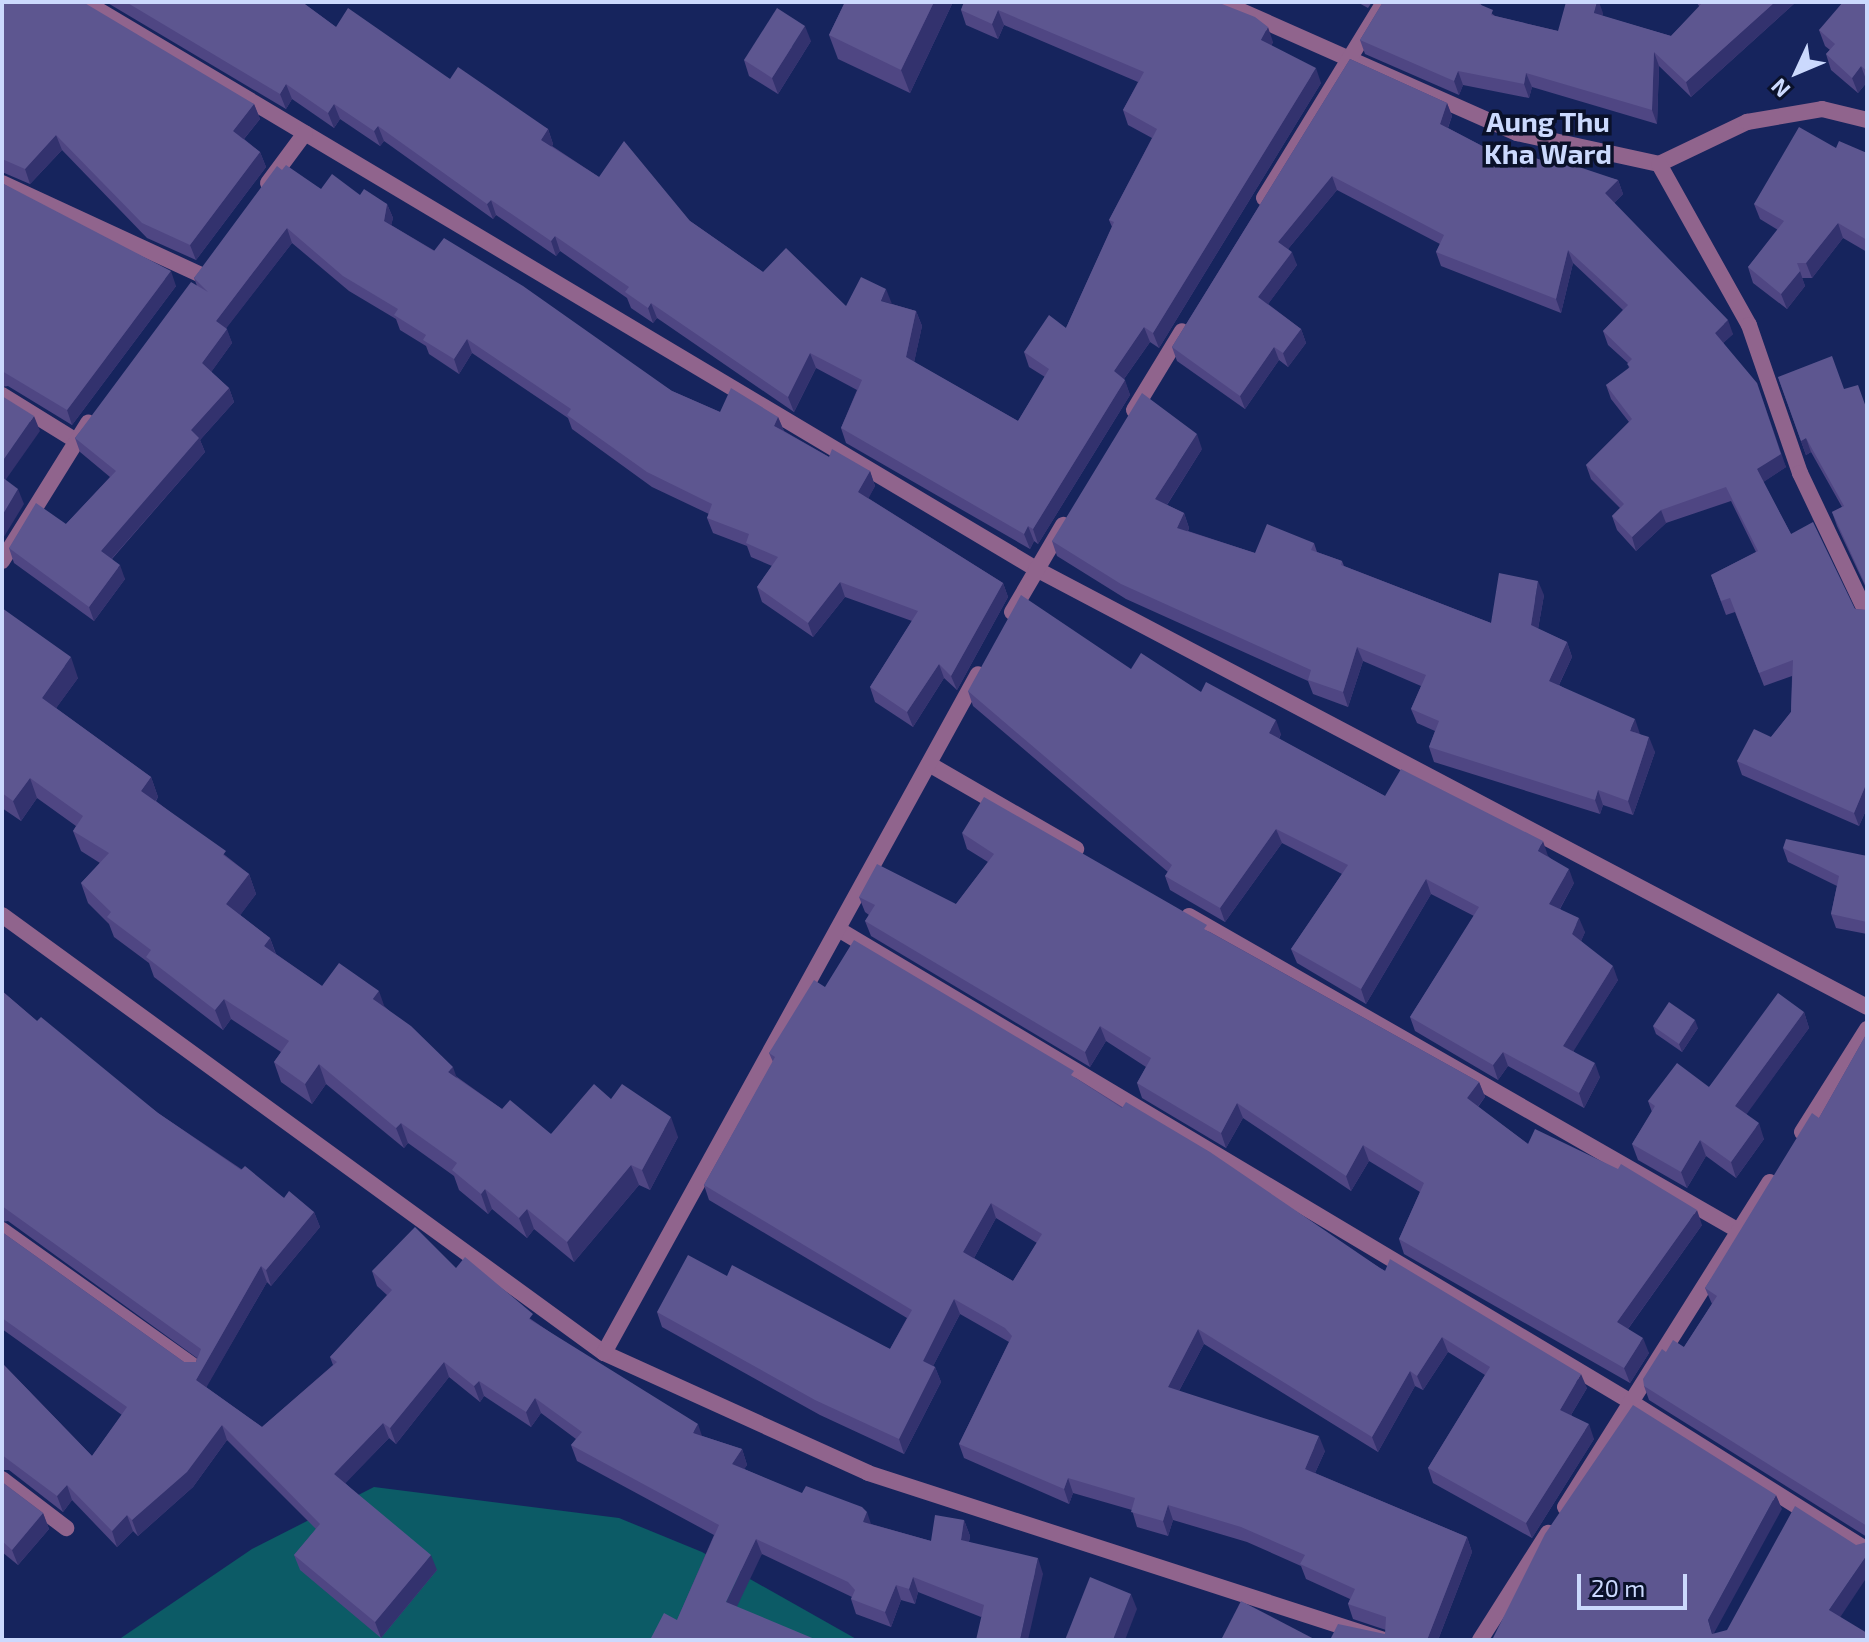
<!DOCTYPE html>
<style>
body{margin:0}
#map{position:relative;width:1869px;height:1642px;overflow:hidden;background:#16245d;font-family:"Exo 2",sans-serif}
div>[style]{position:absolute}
.water>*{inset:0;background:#0c5b66}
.minor>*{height:16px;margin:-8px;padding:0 8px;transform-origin:8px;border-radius:8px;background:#90648d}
.wall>*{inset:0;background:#4f4683}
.shaded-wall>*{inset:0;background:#33326e}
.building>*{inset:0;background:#5d5690}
span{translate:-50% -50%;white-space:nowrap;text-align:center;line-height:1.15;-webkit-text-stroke:7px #0a112a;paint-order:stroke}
.quarter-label{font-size:28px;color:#cbd9fd;font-weight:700}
.frame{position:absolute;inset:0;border:4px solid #cbd9fd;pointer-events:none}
.north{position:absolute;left:1757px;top:32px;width:80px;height:80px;-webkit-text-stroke:6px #0a112a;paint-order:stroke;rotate:226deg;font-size:22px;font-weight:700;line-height:32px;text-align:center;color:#cbd9fd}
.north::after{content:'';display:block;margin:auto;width:28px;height:36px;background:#cbd9fd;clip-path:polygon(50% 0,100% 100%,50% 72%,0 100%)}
.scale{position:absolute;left:1577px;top:1574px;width:110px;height:36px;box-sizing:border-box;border:4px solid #cbd9fd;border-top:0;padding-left:10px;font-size:24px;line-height:28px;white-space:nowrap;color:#cbd9fd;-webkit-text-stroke:6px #0a112a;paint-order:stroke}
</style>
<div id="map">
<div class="water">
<i style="clip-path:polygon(374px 1487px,619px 1518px,702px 1552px,858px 1640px,118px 1640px,252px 1549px)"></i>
</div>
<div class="minor">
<i style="left:85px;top:2px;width:1107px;rotate:30.8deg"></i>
<i style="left:1036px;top:569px;width:939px;rotate:27.79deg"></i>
<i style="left:1221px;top:2px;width:324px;rotate:23.9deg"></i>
<i style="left:1517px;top:133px;width:145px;rotate:12.3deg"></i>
<i style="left:1659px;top:164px;width:98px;rotate:-25.5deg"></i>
<i style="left:1747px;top:122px;width:76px;rotate:-9.8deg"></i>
<i style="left:1822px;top:109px;width:46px;rotate:13.7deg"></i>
<i style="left:1659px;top:164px;width:184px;rotate:60.8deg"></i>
<i style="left:1749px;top:325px;width:157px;rotate:71deg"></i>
<i style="left:1800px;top:473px;width:156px;rotate:64.6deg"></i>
<i style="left:2px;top:183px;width:217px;rotate:24.8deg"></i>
<i style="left:268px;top:183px;width:62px;rotate:-53.5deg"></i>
<i style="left:1264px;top:198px;width:230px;rotate:-58.5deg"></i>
<i style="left:2px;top:395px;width:86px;rotate:31.7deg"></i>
<i style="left:1134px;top:410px;width:92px;rotate:-58.7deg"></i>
<i style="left:2px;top:561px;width:163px;rotate:-58.1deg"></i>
<i style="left:1012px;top:612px;width:101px;rotate:-59.6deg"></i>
<i style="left:929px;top:764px;width:170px;rotate:30deg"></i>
<i style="left:2px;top:915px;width:744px;rotate:36.04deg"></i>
<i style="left:604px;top:1353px;width:290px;rotate:24.4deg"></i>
<i style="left:868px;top:1473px;width:542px;rotate:17.93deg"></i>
<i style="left:1189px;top:916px;width:634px;rotate:29.8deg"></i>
<i style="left:838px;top:929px;width:923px;rotate:30.81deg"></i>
<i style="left:1631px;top:1402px;width:279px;rotate:32.1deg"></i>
<i style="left:1802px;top:1132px;width:122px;rotate:-57.7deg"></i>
<i style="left:2px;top:1230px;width:238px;rotate:35.4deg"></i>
<i style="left:604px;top:1353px;width:775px;rotate:-61.15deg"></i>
<i style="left:2px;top:1479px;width:81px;rotate:37.4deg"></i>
<i style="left:1565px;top:1507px;width:384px;rotate:-57.8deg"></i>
<i style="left:1480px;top:1640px;width:127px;rotate:-57.6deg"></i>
</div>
<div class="wall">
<i style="clip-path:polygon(2px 2px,254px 104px,260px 119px,244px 139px,260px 152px,266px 167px,196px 260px,147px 238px,62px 150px,30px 184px,2px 172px)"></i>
<i style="clip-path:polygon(106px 2px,302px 2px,336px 27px,450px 79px,548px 129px,553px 144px,552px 146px,599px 177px,690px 221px,763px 272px,846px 306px,892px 304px,916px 311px,922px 326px,914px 362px,1018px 421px,1045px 377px,1029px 367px,1024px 352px,1066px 328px,1112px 227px,1109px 220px,1152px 138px,1128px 125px,1123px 110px,1138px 82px,1004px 25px,998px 39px,966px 25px,961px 10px,964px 2px,1273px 42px,1271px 46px,1321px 83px,1159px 348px,1150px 342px,1124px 379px,1130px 395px,1038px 544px,1034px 541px,1030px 549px,846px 443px,841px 428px,857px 390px,816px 368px,794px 412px,657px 318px,653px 323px,631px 308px,627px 298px,560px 251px,556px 256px,496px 215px,493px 219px,384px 141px,380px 146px,340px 119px,334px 128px,292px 99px,286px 109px)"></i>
<i style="clip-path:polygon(845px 2px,953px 2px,910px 93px,838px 59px,829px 35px)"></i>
<i style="clip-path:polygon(1357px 2px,1372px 2px,1368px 8px)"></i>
<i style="clip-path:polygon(1383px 2px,1482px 2px,1481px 5px,1495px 16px,1558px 31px,1603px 13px,1602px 16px,1671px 36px,1700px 7px,1696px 2px,1796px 2px,1691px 97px,1659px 66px,1657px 124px,1532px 87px,1529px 98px,1463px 85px,1459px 95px,1365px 54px,1360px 40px)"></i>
<i style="clip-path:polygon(1867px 6px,1867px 82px,1858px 93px,1831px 70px,1826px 54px,1830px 50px,1825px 46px,1819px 30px)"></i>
<i style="clip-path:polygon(811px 41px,778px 94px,749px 76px,744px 60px)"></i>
<i style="clip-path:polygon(1350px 59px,1447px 103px,1452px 116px,1448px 128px,1507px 159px,1541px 160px,1618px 180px,1623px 194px,1614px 203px,1733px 334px,1723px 343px,1786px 467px,1763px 482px,1791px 534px,1855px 609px,1866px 610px,1867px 609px,1867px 808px,1859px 826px,1742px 775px,1737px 761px,1771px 737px,1791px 712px,1792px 676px,1764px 686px,1735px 612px,1726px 615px,1711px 575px,1756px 552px,1731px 501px,1666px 523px,1636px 551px,1617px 530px,1612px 516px,1620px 508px,1591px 479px,1586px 465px,1629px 422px,1611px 399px,1606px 385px,1629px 369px,1628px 363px,1608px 345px,1603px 331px,1623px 310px,1573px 263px,1561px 313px,1441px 266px,1436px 252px,1440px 244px,1337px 190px,1288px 249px,1297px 265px,1268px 304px,1301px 329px,1306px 343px,1288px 367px,1279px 360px,1245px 409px,1177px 361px,1172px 347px)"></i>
<i style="clip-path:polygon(1836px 148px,1867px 153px,1867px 252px,1843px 238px,1812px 278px,1802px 278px,1805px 286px,1787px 309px,1753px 283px,1748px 267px,1778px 230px,1760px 219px,1754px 204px)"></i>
<i style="clip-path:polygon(282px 170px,321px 189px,360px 195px,387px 204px,393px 218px,391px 225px,672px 391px,720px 412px,778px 417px,784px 431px,829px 457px,870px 471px,875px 486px,868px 498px,1003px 583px,1008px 597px,957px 690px,944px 678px,913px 727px,875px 702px,870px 687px,912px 621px,845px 597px,813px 637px,762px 602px,757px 587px,772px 566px,751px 557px,747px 546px,713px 533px,707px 518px,709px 514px,652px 487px,572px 429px,568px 418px,472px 353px,459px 374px,429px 354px,426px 346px,400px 330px,396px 319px,349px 291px,292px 243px,226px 328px,232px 343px,211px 372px,229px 388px,234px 402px,200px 440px,205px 452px,112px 559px,125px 579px,94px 621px,14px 563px,9px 548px,66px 524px,110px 477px,80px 452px,75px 438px,197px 286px,194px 278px)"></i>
<i style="clip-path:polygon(2px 183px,176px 286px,72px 425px,8px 386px,2px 387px)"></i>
<i style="clip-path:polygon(1778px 377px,1844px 389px,1867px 410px,1867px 590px,1837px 526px,1832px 512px,1842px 507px,1811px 452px,1806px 455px)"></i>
<i style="clip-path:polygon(1202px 449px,1167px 505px,1184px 513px,1189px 528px,1188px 531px,1255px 553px,1314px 543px,1317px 552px,1342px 561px,1344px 566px,1491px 623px,1544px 595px,1538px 629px,1567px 642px,1572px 657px,1559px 685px,1640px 734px,1655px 752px,1633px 815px,1603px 805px,1600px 814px,1434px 762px,1429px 747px,1435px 731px,1417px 723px,1411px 709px,1421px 686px,1363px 661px,1348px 707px,1313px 694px,1308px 681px,1126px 599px,1057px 556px,1052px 541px)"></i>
<i style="clip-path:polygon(2px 608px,78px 678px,56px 708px,151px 777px,158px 797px,156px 801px,249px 874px,256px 894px,240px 915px,270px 938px,276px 954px,322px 986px,384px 1006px,457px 1077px,502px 1109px,551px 1134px,611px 1099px,678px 1137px,650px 1190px,639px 1185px,574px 1262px,534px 1229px,527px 1238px,492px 1209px,488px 1214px,459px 1190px,454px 1176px,408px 1143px,404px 1148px,326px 1084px,312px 1104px,281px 1082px,274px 1062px,281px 1052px,231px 1019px,223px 1030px,154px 977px,149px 963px,114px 937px,109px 924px,88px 903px,81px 883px,100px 863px,81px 851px,73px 831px,76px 826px,37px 798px,21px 821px,2px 808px)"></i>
<i style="clip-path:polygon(1131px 669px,1201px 692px,1281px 734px,1279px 739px,1385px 796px,1548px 856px,1574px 883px,1560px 909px,1585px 932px,1581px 941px,1618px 980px,1573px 1051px,1600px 1077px,1584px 1108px,1508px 1066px,1498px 1080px,1415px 1031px,1410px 1017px,1474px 916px,1431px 894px,1366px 1004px,1297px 963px,1291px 949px,1342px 874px,1282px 843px,1225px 922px,1170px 890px,1165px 876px,1168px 872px,973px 706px,968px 691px)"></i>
<i style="clip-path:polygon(962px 833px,1210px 932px,1479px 1082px,1485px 1097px,1478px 1107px,1528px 1144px,1702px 1225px,1628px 1329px,1649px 1353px,1630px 1383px,1404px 1254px,1399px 1239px,1420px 1192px,1369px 1161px,1351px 1191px,1243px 1118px,1226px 1148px,1142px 1098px,1137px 1083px,1146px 1067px,1106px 1041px,1090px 1067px,871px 936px,865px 921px,869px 915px,865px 912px,859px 897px,956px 904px,988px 862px,967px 849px)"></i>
<i style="clip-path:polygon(1783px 848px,1867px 856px,1867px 934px,1836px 928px,1831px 914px,1837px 886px,1788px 862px)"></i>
<i style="clip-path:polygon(evenodd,825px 987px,1076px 1078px,1380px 1268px,1587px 1388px,1571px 1415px,1594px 1439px,1532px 1538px,1433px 1483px,1428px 1468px,1485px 1375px,1448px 1352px,1423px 1390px,1415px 1386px,1378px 1452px,1204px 1344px,1179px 1391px,1325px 1451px,1315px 1473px,1467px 1537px,1472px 1552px,1438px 1640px,1330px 1640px,1385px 1634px,1386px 1630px,1353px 1619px,1348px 1604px,1350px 1599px,1306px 1579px,1301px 1566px,1247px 1542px,1173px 1520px,1168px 1536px,1137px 1527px,1132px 1510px,1073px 1493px,1069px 1504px,964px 1458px,959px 1444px,1009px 1342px,960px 1314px,933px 1366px,935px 1367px,941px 1382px,904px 1454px,820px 1415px,662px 1327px,657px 1312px,727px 1276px,890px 1349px,907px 1318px,709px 1200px,704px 1185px,773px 1062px,769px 1053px,825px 987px,996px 1218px,1037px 1243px,1013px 1281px,974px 1258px,996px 1218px)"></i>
<i style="clip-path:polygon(2px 991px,37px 1021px,158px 1113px,284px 1198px,314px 1212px,320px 1227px,271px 1286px,267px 1282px,206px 1387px,262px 1427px,333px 1365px,330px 1357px,387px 1295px,377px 1286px,372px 1271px,456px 1268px,702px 1436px,742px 1449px,747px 1465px,744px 1469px,871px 1524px,931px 1541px,964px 1520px,970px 1536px,969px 1542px,1043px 1574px,981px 1617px,918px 1592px,915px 1604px,901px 1600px,891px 1627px,856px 1614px,851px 1599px,852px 1597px,762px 1554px,677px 1620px,714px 1535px,577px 1461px,571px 1445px,576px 1439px,541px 1413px,531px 1427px,484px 1396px,480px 1402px,449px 1377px,396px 1444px,389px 1438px,345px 1483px,437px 1570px,381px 1638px,300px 1570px,294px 1555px,316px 1529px,227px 1440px,193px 1487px,138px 1536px,133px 1531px,117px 1547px,72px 1500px,63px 1512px,9px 1470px,2px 1470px,2px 1363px,92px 1456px,122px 1415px,2px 1329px,2px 1232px,184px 1362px,196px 1362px,197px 1358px,8px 1221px,2px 1222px)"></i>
<i style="clip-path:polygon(1804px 1012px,1809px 1028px,1746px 1114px,1764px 1139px,1736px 1178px,1706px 1156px,1687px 1188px,1638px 1160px,1632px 1144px,1652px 1112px,1648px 1101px,1709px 1087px)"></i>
<i style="clip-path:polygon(1653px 1026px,1698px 1028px,1682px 1052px,1656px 1034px)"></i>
<i style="clip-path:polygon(1867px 1033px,1867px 1537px,1649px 1400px,1644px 1386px,1666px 1352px,1684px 1347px,1712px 1304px,1705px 1288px,1819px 1118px)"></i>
<i style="clip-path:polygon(2px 1482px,43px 1513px,49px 1529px,18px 1565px,2px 1552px)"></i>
</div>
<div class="shaded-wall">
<i style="clip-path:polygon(934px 2px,953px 2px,910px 93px,901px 70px)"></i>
<i style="clip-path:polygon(1597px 2px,1599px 2px,1603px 13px,1599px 27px,1594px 13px)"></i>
<i style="clip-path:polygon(1775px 2px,1796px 2px,1691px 97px,1686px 82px)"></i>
<i style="clip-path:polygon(998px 10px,1004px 25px,998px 39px,992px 24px)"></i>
<i style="clip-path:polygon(805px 26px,811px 41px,778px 94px,772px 78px)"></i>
<i style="clip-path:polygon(1268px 27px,1273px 42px,1267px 56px,1261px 40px)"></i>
<i style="clip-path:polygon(1654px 52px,1659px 66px,1657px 124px,1652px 110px)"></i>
<i style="clip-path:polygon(1861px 66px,1867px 82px,1858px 93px,1852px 78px)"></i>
<i style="clip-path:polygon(1316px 68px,1321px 83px,1159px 348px,1153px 333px)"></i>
<i style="clip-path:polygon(1458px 71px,1463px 85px,1459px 95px,1454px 81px)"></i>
<i style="clip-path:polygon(1526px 73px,1532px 87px,1529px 98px,1524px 84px)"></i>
<i style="clip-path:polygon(286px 84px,292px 99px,286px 109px,280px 94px)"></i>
<i style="clip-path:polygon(1447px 103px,1452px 116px,1444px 138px,1440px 124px)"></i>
<i style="clip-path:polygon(254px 104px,260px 119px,238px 146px,233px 131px)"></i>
<i style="clip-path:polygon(334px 104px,340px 119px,334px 128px,328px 113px)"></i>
<i style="clip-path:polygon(378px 126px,384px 141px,380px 146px,374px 131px)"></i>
<i style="clip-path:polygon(548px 129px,553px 144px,546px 155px,541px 140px)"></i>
<i style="clip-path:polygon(56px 135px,62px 150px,30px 184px,25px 169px)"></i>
<i style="clip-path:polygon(260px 152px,266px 167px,196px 260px,190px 245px)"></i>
<i style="clip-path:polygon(1332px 176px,1337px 190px,1283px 255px,1278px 242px)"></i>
<i style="clip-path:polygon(1618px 180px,1623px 194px,1610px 207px,1605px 193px)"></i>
<i style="clip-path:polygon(491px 200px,496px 215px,493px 219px,487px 204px)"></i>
<i style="clip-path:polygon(387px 204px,393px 218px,389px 235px,384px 221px)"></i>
<i style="clip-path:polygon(1838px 223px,1843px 238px,1812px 278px,1806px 263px)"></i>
<i style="clip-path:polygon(287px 228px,292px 243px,221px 335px,216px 321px)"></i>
<i style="clip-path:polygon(555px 236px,560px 251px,556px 256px,551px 241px)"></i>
<i style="clip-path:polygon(1568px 250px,1573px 263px,1561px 313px,1556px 299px)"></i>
<i style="clip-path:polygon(1292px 252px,1297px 265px,1263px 311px,1258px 297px)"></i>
<i style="clip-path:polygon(171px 271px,176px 286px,72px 425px,67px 410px)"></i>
<i style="clip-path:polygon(1800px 271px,1805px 286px,1787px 309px,1781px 294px)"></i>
<i style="clip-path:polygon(886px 289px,892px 304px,881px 301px)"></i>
<i style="clip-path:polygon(651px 303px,657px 318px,653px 323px,648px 308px)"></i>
<i style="clip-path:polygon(916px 311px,922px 326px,912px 372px,906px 357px)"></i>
<i style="clip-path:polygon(1728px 320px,1733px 334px,1720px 346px,1715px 333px)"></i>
<i style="clip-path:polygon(1144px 327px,1150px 342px,1119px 386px,1114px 371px)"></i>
<i style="clip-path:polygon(227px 329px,232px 343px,207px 378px,202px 363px)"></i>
<i style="clip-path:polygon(1301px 329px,1306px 343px,1288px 367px,1283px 353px)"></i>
<i style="clip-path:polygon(467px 339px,472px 353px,459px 374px,454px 359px)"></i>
<i style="clip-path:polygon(1274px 347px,1279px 360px,1245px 409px,1240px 396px)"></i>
<i style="clip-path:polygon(810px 353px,816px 368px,794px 412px,788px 397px)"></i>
<i style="clip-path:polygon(1125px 380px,1130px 395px,1038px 544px,1033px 529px)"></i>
<i style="clip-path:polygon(1757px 383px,1786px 467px,1762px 483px,1757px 469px)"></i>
<i style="clip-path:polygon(229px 388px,234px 402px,200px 440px,205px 452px,106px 565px,101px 551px,191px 430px)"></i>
<i style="clip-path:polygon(34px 416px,40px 431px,2px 485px,2px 462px)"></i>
<i style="clip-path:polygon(778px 417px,784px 431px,774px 426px)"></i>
<i style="clip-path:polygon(1197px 434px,1202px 449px,1161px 514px,1155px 499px)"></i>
<i style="clip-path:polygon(1806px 438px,1811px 452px,1806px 455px,1801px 441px)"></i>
<i style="clip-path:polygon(870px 471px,875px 486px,864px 507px,858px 492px)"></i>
<i style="clip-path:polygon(18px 489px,24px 504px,2px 540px,2px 516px)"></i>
<i style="clip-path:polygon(1661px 510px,1666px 523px,1636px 551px,1632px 537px)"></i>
<i style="clip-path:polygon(1184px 513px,1189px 528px,1182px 542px,1177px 528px)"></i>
<i style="clip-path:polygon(1028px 526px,1034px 541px,1030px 549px,1024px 534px)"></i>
<i style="clip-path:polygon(120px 565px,125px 579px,94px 621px,89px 607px)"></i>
<i style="clip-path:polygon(1538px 581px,1544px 595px,1536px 640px,1531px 625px)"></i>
<i style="clip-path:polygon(840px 582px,845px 597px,813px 637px,808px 623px)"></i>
<i style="clip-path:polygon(1003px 583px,1008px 597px,957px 690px,951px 676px)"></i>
<i style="clip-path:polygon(1567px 642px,1572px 657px,1554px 695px,1549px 681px)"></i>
<i style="clip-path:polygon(1357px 647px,1363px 661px,1348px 707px,1343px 692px)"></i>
<i style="clip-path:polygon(71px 657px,78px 678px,49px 718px,42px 698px)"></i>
<i style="clip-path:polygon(939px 664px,944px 678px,913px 727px,907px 712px)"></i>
<i style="clip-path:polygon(1635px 719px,1640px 734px,1630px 731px)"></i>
<i style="clip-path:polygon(1276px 720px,1281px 734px,1274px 748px,1269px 733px)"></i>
<i style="clip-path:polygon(1649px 737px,1655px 752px,1633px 815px,1628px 801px)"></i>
<i style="clip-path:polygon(151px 777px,158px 797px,148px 811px,141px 791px)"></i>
<i style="clip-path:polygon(30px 778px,37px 798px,21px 821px,13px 801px)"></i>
<i style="clip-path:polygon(1867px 782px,1867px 808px,1859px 826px,1854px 813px)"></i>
<i style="clip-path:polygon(1598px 790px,1603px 805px,1600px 814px,1595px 800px)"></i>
<i style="clip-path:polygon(1276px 829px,1282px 843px,1225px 922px,1220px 908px)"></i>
<i style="clip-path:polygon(1543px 841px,1548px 856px,1543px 865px,1538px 851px)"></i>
<i style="clip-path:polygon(1569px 869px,1574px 883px,1554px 919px,1549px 904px)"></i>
<i style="clip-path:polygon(249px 874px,256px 894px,233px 925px,226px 904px)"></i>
<i style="clip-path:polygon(1426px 879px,1431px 894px,1366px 1004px,1361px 989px)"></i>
<i style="clip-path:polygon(1579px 918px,1585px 932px,1578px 948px,1572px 934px)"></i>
<i style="clip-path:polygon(270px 938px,277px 958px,264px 946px)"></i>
<i style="clip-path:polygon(1613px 966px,1618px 980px,1568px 1060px,1563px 1046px)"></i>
<i style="clip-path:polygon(379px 991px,386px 1011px,373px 999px)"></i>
<i style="clip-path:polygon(224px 999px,231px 1019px,223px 1030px,215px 1010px)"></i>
<i style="clip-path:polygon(1804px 1012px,1809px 1028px,1741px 1122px,1735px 1106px)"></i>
<i style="clip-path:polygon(1695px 1020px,1698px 1028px,1682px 1052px,1679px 1044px)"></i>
<i style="clip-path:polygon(1100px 1026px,1106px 1041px,1090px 1067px,1085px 1052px)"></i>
<i style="clip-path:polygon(1503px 1052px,1508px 1066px,1498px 1080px,1493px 1065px)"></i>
<i style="clip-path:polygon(1595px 1063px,1600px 1077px,1584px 1108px,1579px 1093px)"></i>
<i style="clip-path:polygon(319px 1064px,326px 1084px,312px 1104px,305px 1084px)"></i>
<i style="clip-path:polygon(453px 1067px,460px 1087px,448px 1072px)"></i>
<i style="clip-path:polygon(1479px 1082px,1485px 1097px,1472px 1114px,1467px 1098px)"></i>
<i style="clip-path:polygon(1237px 1103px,1243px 1118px,1226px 1148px,1221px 1133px)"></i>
<i style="clip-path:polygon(671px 1117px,678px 1137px,650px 1190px,642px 1170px)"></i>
<i style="clip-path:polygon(401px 1123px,408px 1143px,404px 1148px,396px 1128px)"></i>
<i style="clip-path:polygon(1759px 1123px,1764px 1139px,1736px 1178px,1731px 1162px)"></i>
<i style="clip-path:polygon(1700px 1140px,1706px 1156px,1687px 1188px,1681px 1172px)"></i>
<i style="clip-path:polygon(1363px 1145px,1369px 1161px,1351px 1191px,1346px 1176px)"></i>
<i style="clip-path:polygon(631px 1165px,639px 1185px,574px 1262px,567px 1242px)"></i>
<i style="clip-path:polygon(485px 1189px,492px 1209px,488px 1214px,481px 1194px)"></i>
<i style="clip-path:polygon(991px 1203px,996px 1218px,969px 1267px,963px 1252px)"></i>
<i style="clip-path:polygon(527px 1209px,534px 1229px,527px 1238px,519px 1218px)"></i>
<i style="clip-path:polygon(1697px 1210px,1702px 1225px,1622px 1337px,1617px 1322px)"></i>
<i style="clip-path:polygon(314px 1212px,320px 1227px,271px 1286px,266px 1270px)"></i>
<i style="clip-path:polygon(261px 1266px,267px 1282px,202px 1395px,196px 1380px)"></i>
<i style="clip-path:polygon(954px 1299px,960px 1314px,928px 1376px,923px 1361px)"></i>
<i style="clip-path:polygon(1198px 1329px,1204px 1344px,1173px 1402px,1168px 1387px)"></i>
<i style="clip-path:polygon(1442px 1337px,1448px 1352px,1423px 1390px,1417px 1376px)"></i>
<i style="clip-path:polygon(1643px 1338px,1649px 1353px,1630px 1383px,1624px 1368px)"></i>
<i style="clip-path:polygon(444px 1362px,449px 1377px,396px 1444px,390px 1428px)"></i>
<i style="clip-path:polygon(935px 1367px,941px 1382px,904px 1454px,899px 1439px)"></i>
<i style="clip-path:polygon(1410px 1371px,1415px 1386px,1378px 1452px,1372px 1437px)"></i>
<i style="clip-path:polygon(1581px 1374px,1587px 1388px,1565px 1425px,1560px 1410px)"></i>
<i style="clip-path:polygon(479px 1381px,484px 1396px,480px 1402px,474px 1386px)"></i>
<i style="clip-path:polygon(535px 1398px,541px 1413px,531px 1427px,526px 1412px)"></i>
<i style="clip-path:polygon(383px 1423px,389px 1438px,340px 1489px,334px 1474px)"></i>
<i style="clip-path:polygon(698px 1424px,703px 1439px,693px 1433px)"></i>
<i style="clip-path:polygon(1589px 1424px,1594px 1439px,1532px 1538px,1526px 1523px)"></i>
<i style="clip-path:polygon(222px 1425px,227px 1440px,193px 1487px,138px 1536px,132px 1520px)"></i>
<i style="clip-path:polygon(1319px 1436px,1325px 1451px,1310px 1484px,1305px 1469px)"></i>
<i style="clip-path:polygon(742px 1449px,747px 1465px,737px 1479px,732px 1464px)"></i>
<i style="clip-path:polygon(1068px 1478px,1073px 1493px,1069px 1504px,1064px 1489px)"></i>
<i style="clip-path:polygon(67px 1485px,72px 1500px,63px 1512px,57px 1496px)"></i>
<i style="clip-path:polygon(1776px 1495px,1782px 1509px,1713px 1635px,1714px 1640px,1708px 1620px)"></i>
<i style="clip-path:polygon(1168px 1505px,1173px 1520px,1168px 1536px,1163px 1521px)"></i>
<i style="clip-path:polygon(867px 1512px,872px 1527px,863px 1522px)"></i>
<i style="clip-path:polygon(43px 1513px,49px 1529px,18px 1565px,12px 1550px)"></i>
<i style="clip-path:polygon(127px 1515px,133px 1531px,117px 1547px,112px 1531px)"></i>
<i style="clip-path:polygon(964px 1520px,970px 1536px,966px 1556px,961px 1540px)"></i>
<i style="clip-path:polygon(1467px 1537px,1472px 1552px,1438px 1640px,1427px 1640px)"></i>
<i style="clip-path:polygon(756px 1539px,762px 1554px,732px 1617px,726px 1602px)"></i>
<i style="clip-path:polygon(431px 1555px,437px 1570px,381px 1638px,375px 1622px)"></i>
<i style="clip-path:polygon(1867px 1555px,1867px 1577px,1835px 1625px,1829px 1610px)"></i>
<i style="clip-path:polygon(1038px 1558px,1043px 1574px,1028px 1640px,1020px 1640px)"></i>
<i style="clip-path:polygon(913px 1577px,918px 1592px,915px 1604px,909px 1589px)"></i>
<i style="clip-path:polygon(896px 1585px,901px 1600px,891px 1627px,885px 1612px)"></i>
<i style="clip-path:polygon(1131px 1594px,1137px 1609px,1125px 1640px,1113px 1640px)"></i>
</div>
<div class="building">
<i style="clip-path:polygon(2px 2px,83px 2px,254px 104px,233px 131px,260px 152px,190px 245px,142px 223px,56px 135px,25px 169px,2px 159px)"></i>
<i style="clip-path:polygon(126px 2px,302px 2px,336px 27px,348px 8px,450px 79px,458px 67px,548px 129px,541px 140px,599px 177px,624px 141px,690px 221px,763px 272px,786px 248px,846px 306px,861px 277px,886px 289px,881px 301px,916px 311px,906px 357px,1018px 421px,1049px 369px,1024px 352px,1049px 315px,1066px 328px,1114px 222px,1109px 220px,1157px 129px,1123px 110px,1144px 72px,998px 10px,992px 24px,961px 10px,964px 2px,1217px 2px,1255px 17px,1268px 27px,1261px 40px,1316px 68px,1153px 333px,1144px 327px,1114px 371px,1125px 380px,1033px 529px,1028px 526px,1024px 534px,841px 428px,862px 380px,810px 353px,788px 397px,651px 303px,648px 308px,625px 292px,629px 287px,555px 236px,551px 241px,491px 200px,487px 204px,378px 126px,374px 131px,334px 104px,328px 113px,286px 84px,280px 94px)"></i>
<i style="clip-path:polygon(845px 2px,934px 2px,901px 70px,829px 35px)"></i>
<i style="clip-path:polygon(1383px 2px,1474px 2px,1493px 10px,1491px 15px,1558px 31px,1566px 2px,1597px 2px,1594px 13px,1671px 36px,1703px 2px,1775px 2px,1686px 82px,1654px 52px,1652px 110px,1526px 73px,1524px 84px,1458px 71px,1454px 81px,1360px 40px)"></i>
<i style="clip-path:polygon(1843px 2px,1862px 2px,1867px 6px,1867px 71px,1861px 66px,1852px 78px,1826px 54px,1835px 44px,1819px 30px)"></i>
<i style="clip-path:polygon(777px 8px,805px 26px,772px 78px,744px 60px)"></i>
<i style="clip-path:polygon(1350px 59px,1447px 103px,1440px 124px,1507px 159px,1511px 149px,1541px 160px,1543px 155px,1618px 180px,1605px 193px,1728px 320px,1715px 333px,1757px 383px,1781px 454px,1757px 469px,1791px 534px,1813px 522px,1855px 609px,1866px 610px,1867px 609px,1867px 782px,1854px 813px,1737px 761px,1754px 729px,1771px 737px,1791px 712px,1793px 660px,1759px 673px,1730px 598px,1721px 601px,1711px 575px,1758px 551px,1726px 487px,1661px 510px,1632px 537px,1612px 516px,1624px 504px,1586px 465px,1632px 419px,1606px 385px,1630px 367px,1627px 364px,1632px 359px,1603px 331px,1628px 305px,1568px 250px,1556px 299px,1436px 252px,1444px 235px,1332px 176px,1278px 242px,1292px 252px,1258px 297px,1301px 329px,1283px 353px,1274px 347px,1240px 396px,1172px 347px)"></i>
<i style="clip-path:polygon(1799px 127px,1836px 148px,1839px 141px,1867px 153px,1867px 240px,1838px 223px,1806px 263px,1797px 263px,1800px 271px,1781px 294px,1748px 267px,1784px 221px,1754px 204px)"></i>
<i style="clip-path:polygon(286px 165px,321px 189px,332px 174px,360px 195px,364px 189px,387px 204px,384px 221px,434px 251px,444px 238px,523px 286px,672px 391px,720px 412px,731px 388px,778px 417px,774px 426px,829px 457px,832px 449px,870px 471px,858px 492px,1003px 583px,951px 676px,939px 664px,907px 712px,870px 687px,918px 611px,840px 582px,808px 623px,757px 587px,778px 557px,746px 543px,749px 534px,707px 518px,712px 504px,647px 472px,567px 415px,571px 409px,467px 339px,454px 359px,423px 340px,426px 335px,394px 315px,398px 309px,343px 276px,287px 228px,216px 321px,227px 329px,202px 363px,229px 388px,191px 430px,199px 438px,101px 551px,120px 565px,89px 607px,9px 548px,36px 503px,66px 524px,116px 471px,75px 438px,191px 282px,208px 292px,194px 278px,277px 166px,282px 170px)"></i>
<i style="clip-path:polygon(2px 183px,171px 271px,67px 410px,2px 371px)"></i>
<i style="clip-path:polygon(1832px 356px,1844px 389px,1858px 385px,1867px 410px,1867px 588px,1832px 512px,1844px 506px,1806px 438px,1801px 441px,1778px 377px)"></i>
<i style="clip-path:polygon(1142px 393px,1197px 434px,1155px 499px,1184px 513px,1177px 528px,1255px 553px,1267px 524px,1314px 543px,1311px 550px,1342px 561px,1341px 565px,1491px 623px,1499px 573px,1538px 581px,1531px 625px,1567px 642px,1549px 681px,1635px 719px,1630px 731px,1649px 737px,1628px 801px,1598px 790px,1595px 800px,1429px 747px,1439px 721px,1411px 709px,1426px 675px,1357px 647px,1343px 692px,1308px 680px,1311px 670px,1121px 584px,1052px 541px)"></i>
<i style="clip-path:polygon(2px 396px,34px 416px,2px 462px)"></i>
<i style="clip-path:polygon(2px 477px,18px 489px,2px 516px)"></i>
<i style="clip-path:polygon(1021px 595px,1131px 669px,1141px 653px,1201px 692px,1206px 682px,1276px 720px,1269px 733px,1385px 796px,1401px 769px,1543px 841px,1538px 851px,1569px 869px,1549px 904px,1579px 918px,1572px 934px,1613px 966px,1563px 1046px,1595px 1063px,1579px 1093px,1503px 1052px,1493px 1065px,1410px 1017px,1479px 907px,1426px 879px,1361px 989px,1291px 949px,1348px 865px,1276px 829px,1220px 908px,1165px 876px,1172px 865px,968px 691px)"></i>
<i style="clip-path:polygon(2px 608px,71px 657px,42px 698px,151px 777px,141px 791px,226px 851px,223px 855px,249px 874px,226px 904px,270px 938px,264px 946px,322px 986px,339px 963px,379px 991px,373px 999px,411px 1026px,453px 1067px,448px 1072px,502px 1109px,510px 1100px,551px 1134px,594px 1084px,611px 1099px,622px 1084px,671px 1117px,642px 1170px,631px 1165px,567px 1242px,527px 1209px,519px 1218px,485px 1189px,481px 1194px,452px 1170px,457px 1163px,401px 1123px,396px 1128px,319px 1064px,305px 1084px,274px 1062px,289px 1041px,224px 999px,215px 1010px,146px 957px,151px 950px,107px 917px,111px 912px,81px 883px,109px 853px,73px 831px,83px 816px,30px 778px,13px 801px,2px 793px)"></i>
<i style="clip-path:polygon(984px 797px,1207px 925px,1204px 929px,1479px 1082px,1467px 1098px,1528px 1144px,1535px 1129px,1618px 1169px,1621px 1164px,1697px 1210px,1617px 1322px,1643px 1338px,1624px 1368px,1399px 1239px,1424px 1183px,1363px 1145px,1346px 1176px,1237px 1103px,1221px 1133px,1137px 1083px,1151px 1058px,1100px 1026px,1085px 1052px,865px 921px,875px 905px,859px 897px,877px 864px,956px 904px,994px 854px,962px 833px)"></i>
<i style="clip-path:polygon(1786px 839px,1867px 856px,1867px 922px,1831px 914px,1839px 876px,1783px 848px)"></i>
<i style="clip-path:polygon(evenodd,854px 940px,1074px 1071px,1071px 1075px,1122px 1108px,1126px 1102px,1210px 1152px,1380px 1268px,1385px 1271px,1390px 1259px,1581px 1374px,1560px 1410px,1589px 1424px,1526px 1523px,1428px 1468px,1490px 1367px,1442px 1337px,1417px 1376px,1410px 1371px,1372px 1437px,1198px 1329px,1168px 1387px,1319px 1436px,1305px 1469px,1467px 1537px,1427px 1640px,1330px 1640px,1338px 1624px,1385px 1634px,1386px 1617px,1348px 1604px,1355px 1589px,1300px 1564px,1305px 1555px,1241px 1527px,1168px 1505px,1163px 1521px,1131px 1512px,1135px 1498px,1068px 1478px,1064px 1489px,959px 1444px,1012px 1336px,1005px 1328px,954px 1299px,923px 1361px,935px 1367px,899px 1439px,815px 1400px,657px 1312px,688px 1255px,727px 1276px,732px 1265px,890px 1349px,912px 1310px,704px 1185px,775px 1057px,769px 1053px,814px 980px,825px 987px,854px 940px,991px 1203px,1042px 1234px,1013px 1281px,963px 1252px,991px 1203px)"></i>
<i style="clip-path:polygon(2px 991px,37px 1021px,41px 1017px,158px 1113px,241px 1170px,245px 1166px,284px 1198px,289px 1191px,314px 1212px,266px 1270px,261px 1266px,196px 1380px,262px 1427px,337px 1362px,330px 1357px,392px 1290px,372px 1271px,415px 1227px,456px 1268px,465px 1257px,533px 1314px,529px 1319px,698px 1424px,693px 1433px,742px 1449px,732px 1464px,802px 1493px,806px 1486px,862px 1507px,867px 1512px,863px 1522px,931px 1541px,935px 1515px,964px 1520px,961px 1540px,1038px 1558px,1020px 1640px,976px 1640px,984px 1605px,913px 1577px,909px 1589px,896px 1585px,885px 1612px,851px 1599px,855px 1590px,848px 1582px,756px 1539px,726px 1602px,817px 1640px,650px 1640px,664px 1613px,677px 1620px,719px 1525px,571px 1445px,582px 1432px,535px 1398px,526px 1412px,479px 1381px,474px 1386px,444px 1362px,390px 1428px,383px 1423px,334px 1474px,431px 1555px,375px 1622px,294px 1555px,320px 1524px,222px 1425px,187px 1472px,132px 1520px,127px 1515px,112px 1531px,67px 1485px,57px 1496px,2px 1455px,2px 1363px,92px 1456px,127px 1407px,2px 1318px,2px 1232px,184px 1362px,196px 1362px,201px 1349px,2px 1206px)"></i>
<i style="clip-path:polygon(1778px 993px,1804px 1012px,1735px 1106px,1759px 1123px,1731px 1162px,1700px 1140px,1681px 1172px,1632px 1144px,1655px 1106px,1648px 1101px,1677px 1063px,1709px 1087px)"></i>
<i style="clip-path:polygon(1669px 1002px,1695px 1020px,1679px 1044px,1653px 1026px)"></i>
<i style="clip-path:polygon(1867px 1033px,1867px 1526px,1644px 1386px,1643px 1379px,1662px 1349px,1666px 1352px,1673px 1340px,1684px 1347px,1717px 1296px,1705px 1288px,1812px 1113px,1819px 1118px)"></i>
<i style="clip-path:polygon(1633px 1405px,1776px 1495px,1708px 1620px,1712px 1634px,1727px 1630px,1795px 1506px,1856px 1545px,1867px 1542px,1867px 1555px,1829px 1610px,1867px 1633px,1867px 1640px,1492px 1640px,1545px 1534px)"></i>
<i style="clip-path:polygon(2px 1482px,43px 1513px,12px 1550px,2px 1541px)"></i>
<i style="clip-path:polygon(1090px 1577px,1131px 1594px,1113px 1640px,1065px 1640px)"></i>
<i style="clip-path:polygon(1241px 1601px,1316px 1640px,1221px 1640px)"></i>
</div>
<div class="quarter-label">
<span style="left:1548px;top:137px">Aung Thu<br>Kha Ward</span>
</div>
<div class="frame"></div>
<div class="north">N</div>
<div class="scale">20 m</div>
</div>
